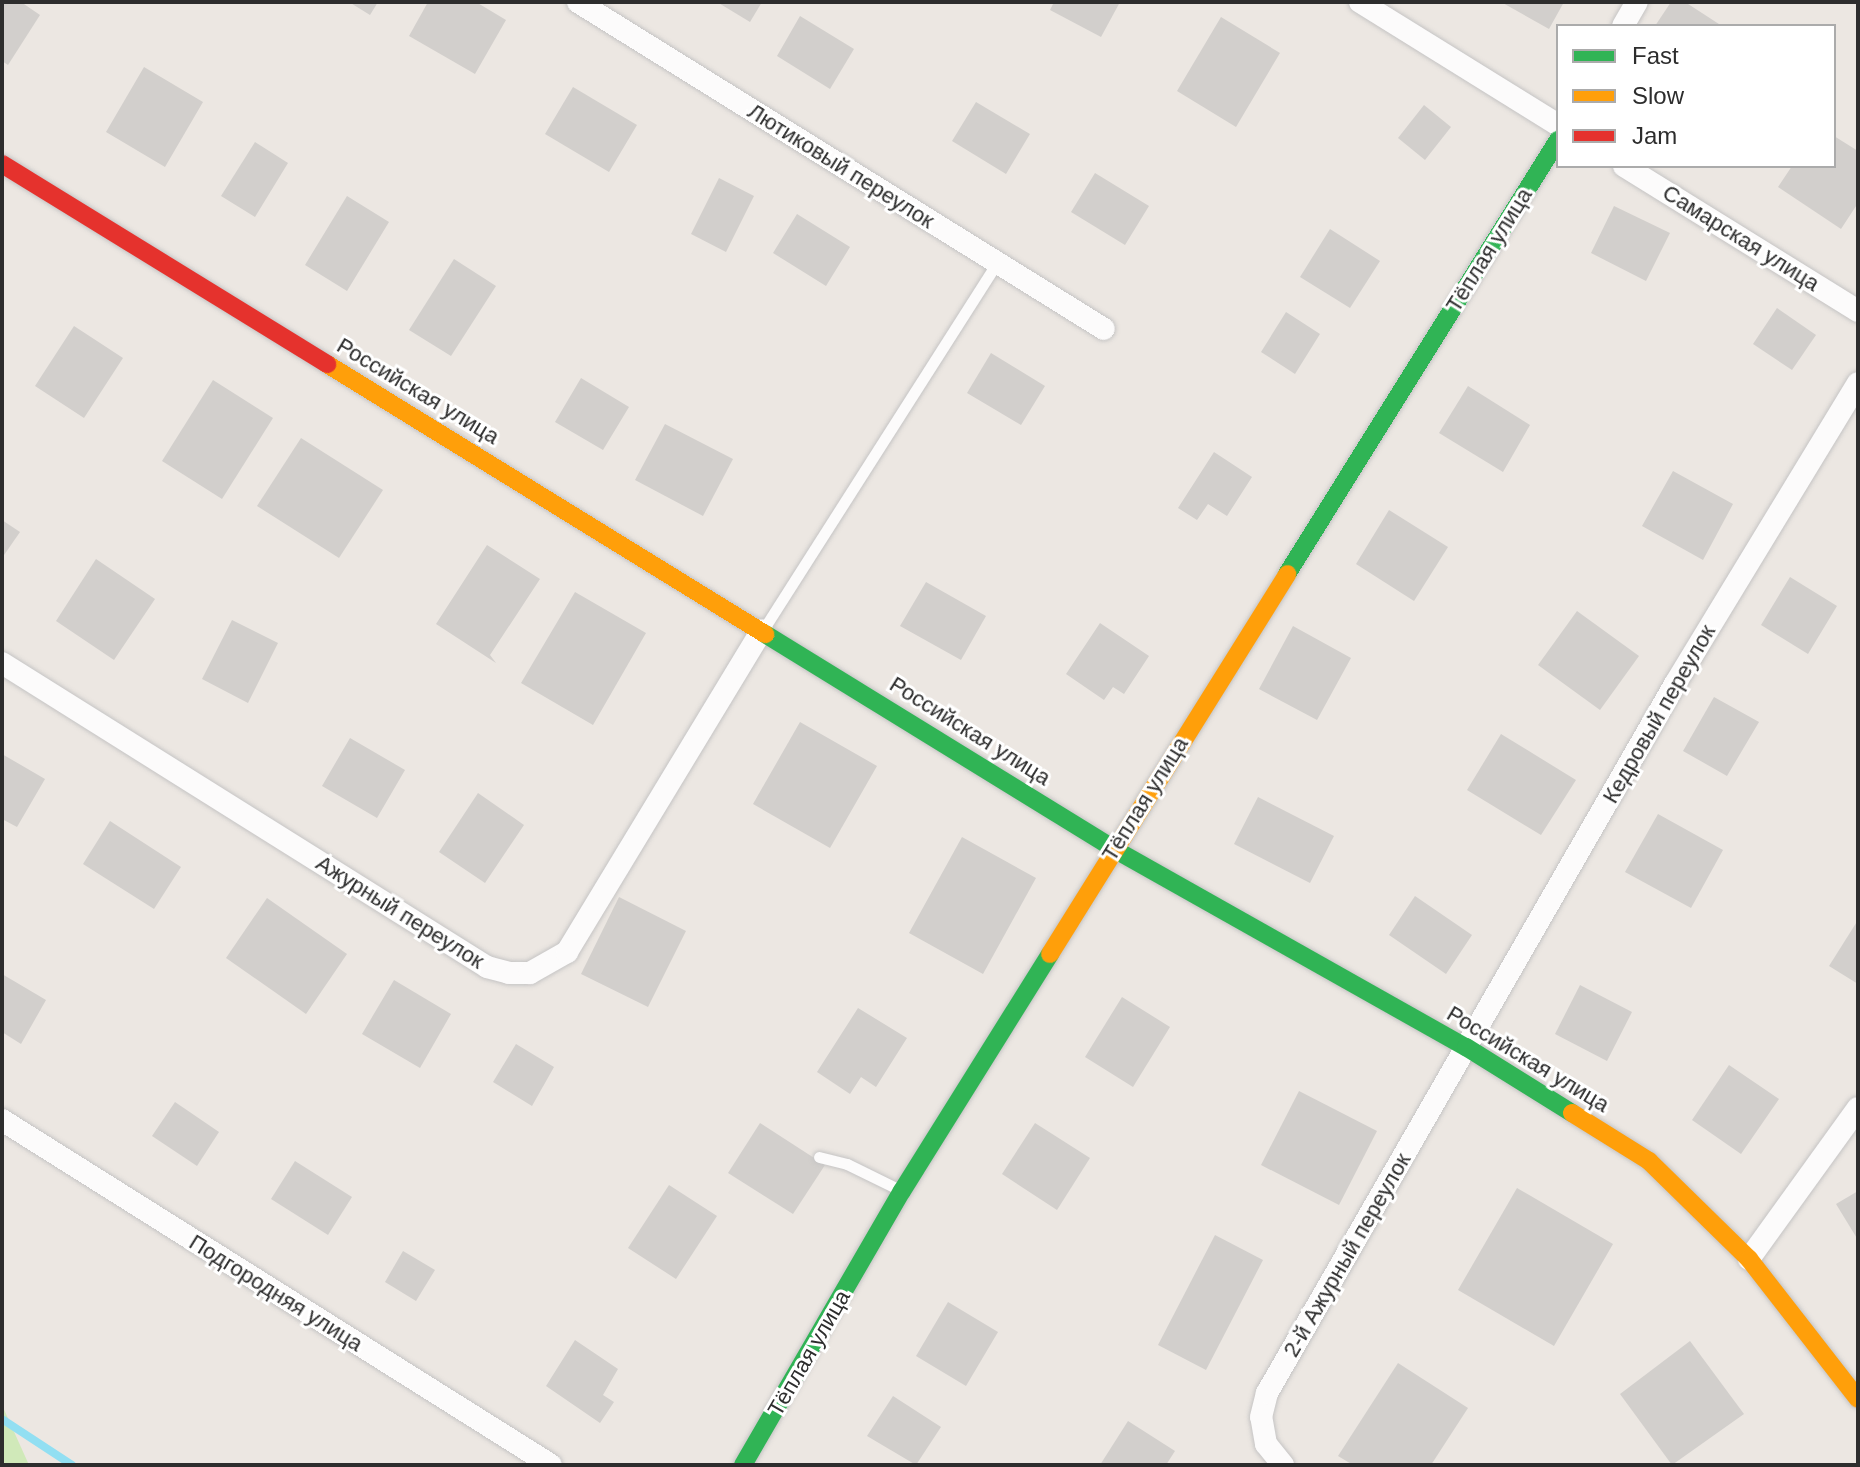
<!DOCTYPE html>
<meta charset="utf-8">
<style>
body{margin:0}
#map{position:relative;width:1860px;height:1467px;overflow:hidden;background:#ece7e2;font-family:Helvetica,sans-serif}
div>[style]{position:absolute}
.green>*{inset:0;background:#d0e9b9}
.stream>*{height:8px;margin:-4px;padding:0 4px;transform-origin:4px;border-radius:4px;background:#92dff2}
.building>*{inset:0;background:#d2cfcc}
.roads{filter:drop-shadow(0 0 2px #c5c4c4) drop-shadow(0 0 2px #c5c4c4)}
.lane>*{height:11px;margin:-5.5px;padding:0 5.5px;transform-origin:5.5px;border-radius:5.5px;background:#fcfbfb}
.street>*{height:22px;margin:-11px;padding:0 11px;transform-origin:11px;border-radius:11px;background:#fcfbfb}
.fast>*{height:18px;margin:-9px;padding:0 9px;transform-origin:9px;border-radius:9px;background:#30b455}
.slow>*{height:18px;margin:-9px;padding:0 9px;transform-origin:9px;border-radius:9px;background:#ff9f0a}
.jam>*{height:18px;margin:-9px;padding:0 9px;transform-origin:9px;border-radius:9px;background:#e5322d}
span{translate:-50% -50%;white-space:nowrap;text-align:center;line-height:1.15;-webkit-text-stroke:6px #fff;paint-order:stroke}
.street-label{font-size:22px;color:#2d2d2d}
.frame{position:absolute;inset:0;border:4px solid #2d2d2d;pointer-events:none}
.legend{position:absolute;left:1556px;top:24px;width:280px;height:144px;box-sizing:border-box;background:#fff;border:2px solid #ababab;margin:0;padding:10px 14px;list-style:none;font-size:24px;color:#2d2d2d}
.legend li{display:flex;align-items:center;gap:16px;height:40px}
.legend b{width:40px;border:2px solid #ababab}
</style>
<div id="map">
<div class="green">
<i style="clip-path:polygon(2px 1405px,29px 1465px,2px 1465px)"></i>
</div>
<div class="stream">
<i style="left:2px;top:1419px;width:84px;rotate:33.3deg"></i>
</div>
<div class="building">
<i style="clip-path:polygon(2px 2px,21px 2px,40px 15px,8px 65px,2px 61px)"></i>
<i style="clip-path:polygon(349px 2px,378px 2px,370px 15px)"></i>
<i style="clip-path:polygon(428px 2px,476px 2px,506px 20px,475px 74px,409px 36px)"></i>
<i style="clip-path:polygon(717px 2px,762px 2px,750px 22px)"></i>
<i style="clip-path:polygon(1054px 2px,1120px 2px,1101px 37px,1050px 10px)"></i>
<i style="clip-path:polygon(1501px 2px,1564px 2px,1549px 29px)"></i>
<i style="clip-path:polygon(1671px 2px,1685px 2px,1722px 26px,1655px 26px)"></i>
<i style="clip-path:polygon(800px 16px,854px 49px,830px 89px,777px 56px)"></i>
<i style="clip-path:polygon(1221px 17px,1280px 53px,1236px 127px,1177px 91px)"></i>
<i style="clip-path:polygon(144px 67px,203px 102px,165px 167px,106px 132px)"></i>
<i style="clip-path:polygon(573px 87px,637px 125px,609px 172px,545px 134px)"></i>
<i style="clip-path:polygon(976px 102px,1030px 134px,1006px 174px,952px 141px)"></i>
<i style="clip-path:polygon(1424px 105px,1451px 127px,1425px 160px,1398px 138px)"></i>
<i style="clip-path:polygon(1834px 136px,1858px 151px,1858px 203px,1841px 229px,1778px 187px,1792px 166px,1834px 166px)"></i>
<i style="clip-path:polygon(255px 142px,288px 163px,255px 217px,221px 196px)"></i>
<i style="clip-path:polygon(1095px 173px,1149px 206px,1125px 245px,1071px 212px)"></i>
<i style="clip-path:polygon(719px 178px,754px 196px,726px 252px,691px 234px)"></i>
<i style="clip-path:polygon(347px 196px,389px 222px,347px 291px,305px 265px)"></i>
<i style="clip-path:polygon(1614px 206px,1670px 233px,1646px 281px,1591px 253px)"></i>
<i style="clip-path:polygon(797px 214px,850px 247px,826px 286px,773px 253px)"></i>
<i style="clip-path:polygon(1330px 229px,1380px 261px,1350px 308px,1300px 277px)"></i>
<i style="clip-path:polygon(454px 259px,496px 286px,451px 356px,409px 330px)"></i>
<i style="clip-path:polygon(1777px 308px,1816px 335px,1792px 370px,1753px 344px)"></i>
<i style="clip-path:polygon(1286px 312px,1320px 334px,1295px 374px,1261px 352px)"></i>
<i style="clip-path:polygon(74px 326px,123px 358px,84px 418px,35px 386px)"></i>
<i style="clip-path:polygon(991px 353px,1045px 386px,1021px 425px,967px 393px)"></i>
<i style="clip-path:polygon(581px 378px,629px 407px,603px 450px,555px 422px)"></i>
<i style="clip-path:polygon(213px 380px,273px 418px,222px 499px,162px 461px)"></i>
<i style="clip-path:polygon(1468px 386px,1530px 425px,1503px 472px,1439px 433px)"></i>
<i style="clip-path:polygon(665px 424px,733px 459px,703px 516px,635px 480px)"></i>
<i style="clip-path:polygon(301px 438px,383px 490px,339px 558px,257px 506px)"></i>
<i style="clip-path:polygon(1214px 452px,1252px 477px,1227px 516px,1208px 504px,1197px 520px,1178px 508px)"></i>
<i style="clip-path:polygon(1673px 471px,1733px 504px,1703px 560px,1642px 526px)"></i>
<i style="clip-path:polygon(1389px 510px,1448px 547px,1414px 601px,1356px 564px)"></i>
<i style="clip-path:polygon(2px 520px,20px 532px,2px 558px)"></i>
<i style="clip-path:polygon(487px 545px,540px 579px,490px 655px,496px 663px,436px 624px)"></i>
<i style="clip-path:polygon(96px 559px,155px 599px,114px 660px,56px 621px)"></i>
<i style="clip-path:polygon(1790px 577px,1837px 606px,1808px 654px,1761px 625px)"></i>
<i style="clip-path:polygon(926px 582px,986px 616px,961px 660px,900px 626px)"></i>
<i style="clip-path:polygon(575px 592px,646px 633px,593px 725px,521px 683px)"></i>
<i style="clip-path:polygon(1577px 611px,1639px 656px,1600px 710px,1538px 665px)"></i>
<i style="clip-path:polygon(232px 620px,278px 643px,248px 703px,202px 679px)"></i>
<i style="clip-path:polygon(1100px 623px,1149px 656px,1124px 694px,1113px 687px,1104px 700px,1066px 674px)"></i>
<i style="clip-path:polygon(1293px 626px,1351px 658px,1317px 720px,1259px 689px)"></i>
<i style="clip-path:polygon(1714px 697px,1759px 722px,1727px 776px,1683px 751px)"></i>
<i style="clip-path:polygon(800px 722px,877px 766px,830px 848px,753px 804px)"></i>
<i style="clip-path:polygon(1501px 734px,1576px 780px,1541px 835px,1467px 790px)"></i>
<i style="clip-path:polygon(350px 738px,405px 770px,377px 818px,322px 786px)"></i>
<i style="clip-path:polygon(2px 754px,45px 779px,17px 827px,2px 819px)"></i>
<i style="clip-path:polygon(478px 793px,524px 825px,485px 883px,439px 852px)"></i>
<i style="clip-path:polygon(1258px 797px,1334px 836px,1310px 883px,1234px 844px)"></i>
<i style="clip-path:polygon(1658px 814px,1723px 850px,1691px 908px,1625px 872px)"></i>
<i style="clip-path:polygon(110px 821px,181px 867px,154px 909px,83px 864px)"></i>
<i style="clip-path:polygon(962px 837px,1036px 878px,983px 974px,909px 933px)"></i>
<i style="clip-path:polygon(1415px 896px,1472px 935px,1446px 974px,1389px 935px)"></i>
<i style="clip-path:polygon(619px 897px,686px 931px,648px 1007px,581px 974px)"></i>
<i style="clip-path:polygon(267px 898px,347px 954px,306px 1014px,226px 958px)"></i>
<i style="clip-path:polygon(1858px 920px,1858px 984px,1829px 966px)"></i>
<i style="clip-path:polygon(2px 974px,46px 1000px,21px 1044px,2px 1032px)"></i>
<i style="clip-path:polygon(394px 980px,451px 1014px,420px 1068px,362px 1034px)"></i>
<i style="clip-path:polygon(1580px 985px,1632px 1012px,1607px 1061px,1555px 1034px)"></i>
<i style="clip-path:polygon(1122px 997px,1170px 1027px,1133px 1087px,1085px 1057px)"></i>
<i style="clip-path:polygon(858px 1008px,907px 1038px,876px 1087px,861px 1077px,850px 1094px,817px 1072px)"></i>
<i style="clip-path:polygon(516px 1044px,554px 1067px,532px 1106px,493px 1082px)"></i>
<i style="clip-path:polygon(1729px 1065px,1779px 1099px,1741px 1154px,1692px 1120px)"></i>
<i style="clip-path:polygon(1299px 1091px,1377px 1131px,1339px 1205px,1261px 1165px)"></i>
<i style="clip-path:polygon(175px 1102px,219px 1132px,197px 1166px,152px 1136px)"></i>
<i style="clip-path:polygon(760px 1123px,825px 1165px,793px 1214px,728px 1173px)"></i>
<i style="clip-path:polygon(1035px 1123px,1090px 1158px,1057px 1210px,1002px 1174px)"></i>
<i style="clip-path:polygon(295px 1161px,352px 1197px,328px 1235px,271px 1199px)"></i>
<i style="clip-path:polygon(669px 1185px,717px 1216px,676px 1279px,628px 1248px)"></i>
<i style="clip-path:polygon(1517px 1188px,1613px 1244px,1554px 1346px,1458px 1290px)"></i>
<i style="clip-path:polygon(1858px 1191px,1858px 1240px,1836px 1204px)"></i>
<i style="clip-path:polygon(1215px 1235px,1263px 1260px,1206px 1370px,1158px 1345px)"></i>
<i style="clip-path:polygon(403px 1251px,435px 1270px,416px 1301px,385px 1282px)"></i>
<i style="clip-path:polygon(948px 1302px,998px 1332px,966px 1386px,916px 1356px)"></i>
<i style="clip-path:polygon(575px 1340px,618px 1369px,603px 1395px,614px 1402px,600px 1423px,546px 1386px)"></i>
<i style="clip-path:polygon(1690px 1341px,1744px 1414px,1672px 1465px,1620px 1394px)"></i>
<i style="clip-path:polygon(1398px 1363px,1468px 1408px,1431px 1465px,1353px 1465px,1338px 1456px)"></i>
<i style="clip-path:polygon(893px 1396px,941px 1427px,916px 1465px,867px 1436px)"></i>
<i style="clip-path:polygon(1128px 1421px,1175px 1451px,1166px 1465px,1100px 1465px)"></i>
</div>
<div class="roads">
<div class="lane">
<i style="left:763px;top:630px;width:435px;rotate:-57.5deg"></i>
<i style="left:819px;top:1157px;width:29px;rotate:14deg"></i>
<i style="left:847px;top:1164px;width:61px;rotate:26.1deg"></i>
</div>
<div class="street">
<i style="left:578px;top:2px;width:619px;rotate:31.87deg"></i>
<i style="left:1360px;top:2px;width:233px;rotate:31.8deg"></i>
<i style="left:1623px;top:26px;width:28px;rotate:-60deg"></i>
<i style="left:1624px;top:166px;width:275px;rotate:31.8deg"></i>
<i style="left:2px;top:663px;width:572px;rotate:32.08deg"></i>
<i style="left:487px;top:967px;width:23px;rotate:15deg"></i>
<i style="left:509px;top:973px;width:21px"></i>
<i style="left:530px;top:973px;width:43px;rotate:-29.6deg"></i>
<i style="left:567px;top:952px;width:376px;rotate:-58.8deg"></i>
<i style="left:2px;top:1120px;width:648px;rotate:32.15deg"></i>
<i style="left:1749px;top:1259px;width:186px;rotate:-54.2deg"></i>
<i style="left:1283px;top:1465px;width:27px;rotate:-129deg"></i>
<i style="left:1266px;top:1444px;width:27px;rotate:-100deg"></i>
<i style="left:1261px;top:1417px;width:25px;rotate:-76deg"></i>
<i style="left:1267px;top:1393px;width:818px;rotate:-60.08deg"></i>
<i style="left:1675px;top:684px;width:352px;rotate:-58.7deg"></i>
</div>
<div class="fast">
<i style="left:1287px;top:574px;width:512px;rotate:-58.02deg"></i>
<i style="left:765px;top:634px;width:410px;rotate:31.6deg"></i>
<i style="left:1114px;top:849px;width:404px;rotate:29.4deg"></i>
<i style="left:1466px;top:1047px;width:125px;rotate:31.9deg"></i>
<i style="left:743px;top:1465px;width:317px;rotate:-59.9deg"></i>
<i style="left:902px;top:1191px;width:279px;rotate:-58deg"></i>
</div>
<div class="slow">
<i style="left:327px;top:364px;width:515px;rotate:31.65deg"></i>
<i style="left:1050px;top:954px;width:448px;rotate:-58deg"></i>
<i style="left:1572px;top:1113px;width:91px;rotate:31.9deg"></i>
<i style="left:1649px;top:1161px;width:140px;rotate:44.4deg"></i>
<i style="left:1749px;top:1259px;width:177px;rotate:52.1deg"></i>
</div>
<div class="jam">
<i style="left:2px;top:164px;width:382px;rotate:31.6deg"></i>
</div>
</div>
<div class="street-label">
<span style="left:841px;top:166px;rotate:32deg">Лютиковый переулок</span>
<span style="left:1741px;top:238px;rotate:32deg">Самарская улица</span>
<span style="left:1489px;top:250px;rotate:-58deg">Тёплая улица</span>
<span style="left:418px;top:391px;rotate:31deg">Российская улица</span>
<span style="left:1659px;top:714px;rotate:-60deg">Кедровый переулок</span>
<span style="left:970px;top:731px;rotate:32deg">Российская улица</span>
<span style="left:1145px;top:799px;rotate:-58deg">Тёплая улица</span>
<span style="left:400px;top:912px;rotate:32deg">Ажурный переулок</span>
<span style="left:1528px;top:1059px;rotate:31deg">Российская улица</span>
<span style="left:1347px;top:1255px;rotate:-60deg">2-й Ажурный переулок</span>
<span style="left:276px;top:1293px;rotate:32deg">Подгородняя улица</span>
<span style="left:809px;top:1353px;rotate:-60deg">Тёплая улица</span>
</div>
<div class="frame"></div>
<ul class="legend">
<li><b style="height:10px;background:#30b455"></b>Fast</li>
<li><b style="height:10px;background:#ff9f0a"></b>Slow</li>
<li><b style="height:10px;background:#e5322d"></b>Jam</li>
</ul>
</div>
